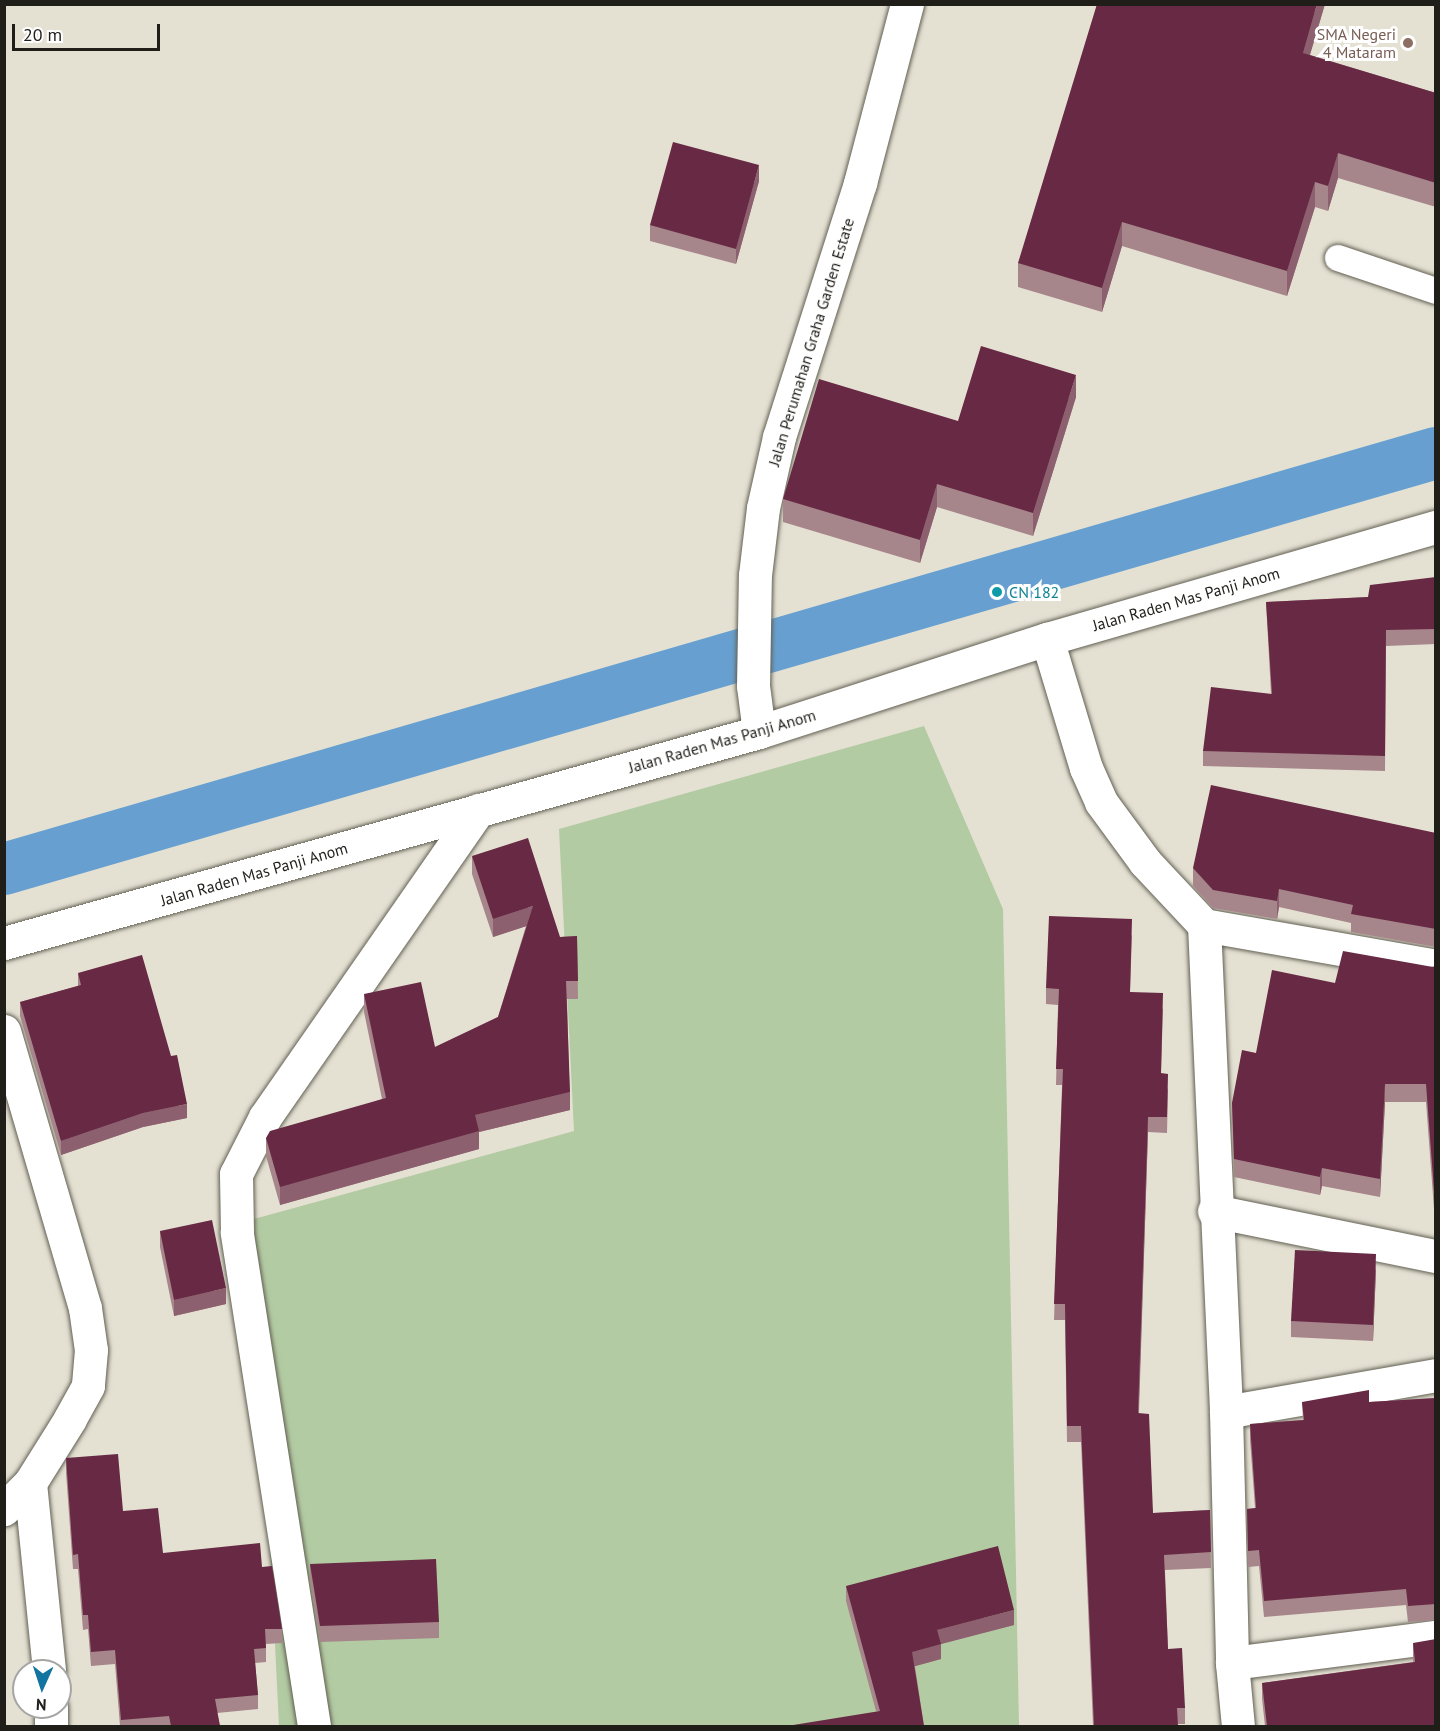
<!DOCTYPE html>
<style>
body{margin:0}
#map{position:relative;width:1440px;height:1731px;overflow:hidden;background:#e4e1d3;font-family:"PT Sans",sans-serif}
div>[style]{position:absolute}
.green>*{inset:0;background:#b3cba3}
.canal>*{height:52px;margin:-26px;padding:0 26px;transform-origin:26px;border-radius:26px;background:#67a0d0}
.roads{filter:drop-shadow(0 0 2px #626053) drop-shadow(0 0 2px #626053)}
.service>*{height:26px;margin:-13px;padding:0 13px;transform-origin:13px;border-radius:13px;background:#fff}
.minor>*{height:33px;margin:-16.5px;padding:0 16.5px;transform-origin:16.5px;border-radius:16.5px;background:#fff}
.tertiary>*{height:33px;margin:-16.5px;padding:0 16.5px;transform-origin:16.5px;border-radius:16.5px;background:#fff}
.wall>*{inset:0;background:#a6858b}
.shaded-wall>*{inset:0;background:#8c606e}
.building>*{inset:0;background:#672943}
.dots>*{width:16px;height:16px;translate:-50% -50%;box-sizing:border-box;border:3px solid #fff;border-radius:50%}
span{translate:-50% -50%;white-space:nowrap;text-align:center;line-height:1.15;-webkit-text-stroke:6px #fff;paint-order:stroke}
.education-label{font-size:16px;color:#785e54}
.right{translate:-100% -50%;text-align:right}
.street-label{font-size:16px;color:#1f1e19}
.culture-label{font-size:16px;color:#0d838f}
.left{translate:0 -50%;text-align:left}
.frame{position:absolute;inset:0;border:6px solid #1f1e19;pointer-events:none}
.north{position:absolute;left:12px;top:1659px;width:60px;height:60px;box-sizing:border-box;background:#fff;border:2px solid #a5a5a3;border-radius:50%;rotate:183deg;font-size:16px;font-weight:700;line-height:24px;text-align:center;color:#1f1e19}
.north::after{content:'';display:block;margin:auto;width:21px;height:27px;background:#1274a1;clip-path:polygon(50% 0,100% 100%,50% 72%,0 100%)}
.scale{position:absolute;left:12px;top:24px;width:148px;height:27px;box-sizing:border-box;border:3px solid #1f1e19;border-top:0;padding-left:8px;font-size:18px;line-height:21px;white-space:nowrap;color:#1f1e19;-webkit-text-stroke:4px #fff;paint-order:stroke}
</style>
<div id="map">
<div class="green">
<i style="clip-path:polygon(924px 726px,1003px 909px,1019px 1726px,279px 1726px,254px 1219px,574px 1131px,559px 829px)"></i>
</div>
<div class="canal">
<i style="left:4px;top:869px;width:1491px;rotate:-16.2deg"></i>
</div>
<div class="roads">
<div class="service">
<i style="left:1338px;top:258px;width:103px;rotate:18.6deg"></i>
</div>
<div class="minor">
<i style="left:1047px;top:639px;width:135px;rotate:73.2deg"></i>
<i style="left:1086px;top:768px;width:37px;rotate:66deg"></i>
<i style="left:1101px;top:802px;width:74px;rotate:53.7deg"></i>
<i style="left:1145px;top:862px;width:86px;rotate:46.9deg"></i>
<i style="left:1204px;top:925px;width:236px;rotate:10deg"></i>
<i style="left:759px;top:732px;width:46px;rotate:-97.4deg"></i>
<i style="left:753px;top:686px;width:111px;rotate:-89deg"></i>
<i style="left:755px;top:575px;width:67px;rotate:-83.2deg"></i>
<i style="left:763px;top:508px;width:73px;rotate:-77.3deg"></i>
<i style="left:779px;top:437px;width:267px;rotate:-72.3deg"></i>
<i style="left:860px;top:183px;width:185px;rotate:-75.3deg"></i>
<i style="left:1204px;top:925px;width:487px;rotate:87.4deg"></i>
<i style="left:1226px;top:1412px;width:251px;rotate:88.6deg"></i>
<i style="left:1232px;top:1663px;width:63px;rotate:84.6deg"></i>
<i style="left:4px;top:1031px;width:289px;rotate:73.7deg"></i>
<i style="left:85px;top:1308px;width:42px;rotate:81.9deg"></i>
<i style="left:91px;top:1350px;width:36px;rotate:95deg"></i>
<i style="left:88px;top:1386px;width:38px;rotate:119deg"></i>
<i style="left:70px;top:1419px;width:75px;rotate:122deg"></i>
<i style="left:30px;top:1483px;width:37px;rotate:135deg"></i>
<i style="left:1214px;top:1211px;width:227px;rotate:11.5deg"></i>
<i style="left:1226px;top:1412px;width:213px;rotate:-10deg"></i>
<i style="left:30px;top:1483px;width:189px;rotate:84.2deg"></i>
<i style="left:1232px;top:1663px;width:206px;rotate:-7.3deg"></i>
<i style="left:51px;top:1707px;width:19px;rotate:90deg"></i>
<i style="left:314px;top:1726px;width:500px;rotate:-98.9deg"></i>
<i style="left:237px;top:1232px;width:58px;rotate:-91deg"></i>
<i style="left:236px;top:1174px;width:64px;rotate:-63deg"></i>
<i style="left:265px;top:1117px;width:374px;rotate:-55.2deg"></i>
</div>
<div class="tertiary">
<i style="left:4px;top:943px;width:784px;rotate:-15.61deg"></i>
<i style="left:759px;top:732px;width:303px;rotate:-17.9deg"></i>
<i style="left:1047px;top:639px;width:405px;rotate:-16.1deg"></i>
</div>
</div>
<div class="wall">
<i style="clip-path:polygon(1325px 4px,1310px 55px,1436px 93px,1436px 207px,1338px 178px,1328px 211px,1315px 207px,1287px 296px,1122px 246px,1102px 312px,1018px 287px,1018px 263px)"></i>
<i style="clip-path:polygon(759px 181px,736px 264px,650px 241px,650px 225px)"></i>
<i style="clip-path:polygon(1076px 397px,1033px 536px,937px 507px,920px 563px,783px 522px,783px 499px,958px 421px)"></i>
<i style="clip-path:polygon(1436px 577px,1436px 644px,1386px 646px,1385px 771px,1203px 766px,1203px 751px,1271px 694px,1266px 602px,1368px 597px)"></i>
<i style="clip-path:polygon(1436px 833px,1436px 947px,1351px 932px,1351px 923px,1279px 907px,1277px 919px,1213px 908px,1193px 886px,1193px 868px)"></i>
<i style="clip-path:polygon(472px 856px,560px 937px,577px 936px,578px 999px,567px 999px,570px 1110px,479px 1132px,479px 1149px,280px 1205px,266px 1156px,266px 1138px,382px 1099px,364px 1012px,364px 994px,435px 1047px,498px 1017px,526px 926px,493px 937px,472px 874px)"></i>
<i style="clip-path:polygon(1132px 935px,1130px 992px,1163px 1009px,1161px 1073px,1168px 1090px,1167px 1133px,1148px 1132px,1139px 1413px,1153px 1513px,1210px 1510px,1211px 1568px,1165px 1570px,1168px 1649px,1185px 1708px,1185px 1724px,1178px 1724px,1178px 1726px,1093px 1726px,1081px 1442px,1067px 1442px,1065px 1320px,1054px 1320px,1062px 1085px,1056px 1085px,1058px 1005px,1046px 1004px,1046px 988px)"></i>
<i style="clip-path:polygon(1436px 966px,1436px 1209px,1434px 1209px,1426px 1102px,1385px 1102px,1380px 1197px,1322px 1186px,1320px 1195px,1234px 1177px,1232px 1103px,1256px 1053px,1335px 983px)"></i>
<i style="clip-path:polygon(78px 973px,187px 1118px,143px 1127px,61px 1155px,20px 1016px,20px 1002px,78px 986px)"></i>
<i style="clip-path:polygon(160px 1231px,226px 1304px,174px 1316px,160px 1247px)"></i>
<i style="clip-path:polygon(1376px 1270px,1373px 1341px,1291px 1337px,1291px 1321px)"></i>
<i style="clip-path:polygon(1436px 1398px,1436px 1620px,1408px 1622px,1406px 1605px,1264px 1617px,1259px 1566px,1248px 1567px,1247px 1509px,1255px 1508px,1250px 1440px,1250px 1424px,1303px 1420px,1302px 1402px,1369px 1402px)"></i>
<i style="clip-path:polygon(66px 1458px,123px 1511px,163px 1553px,262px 1567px,282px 1629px,282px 1643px,266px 1644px,266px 1662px,255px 1663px,258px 1695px,258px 1709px,217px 1713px,220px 1726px,120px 1726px,115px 1664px,91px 1666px,88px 1629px,83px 1630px,78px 1569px,73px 1569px,66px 1473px)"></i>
<i style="clip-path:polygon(310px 1564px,439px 1622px,439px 1638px,320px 1642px,310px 1579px)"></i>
<i style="clip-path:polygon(846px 1586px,1014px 1625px,941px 1644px,941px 1659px,915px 1666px,924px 1726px,876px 1711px,846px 1601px)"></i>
<i style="clip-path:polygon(1413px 1643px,1436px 1726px,1265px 1726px,1262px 1699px,1262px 1683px,1413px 1662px)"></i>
</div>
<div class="shaded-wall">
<i style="clip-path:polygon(1317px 4px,1325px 4px,1303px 78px,1303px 53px)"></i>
<i style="clip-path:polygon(1338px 153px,1338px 178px,1328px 211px,1328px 186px)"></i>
<i style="clip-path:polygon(759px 165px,759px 181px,736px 264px,736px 249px)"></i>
<i style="clip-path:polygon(1315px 182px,1315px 207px,1287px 296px,1287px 271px)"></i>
<i style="clip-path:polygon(1122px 222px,1122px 246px,1102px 312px,1102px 288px)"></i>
<i style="clip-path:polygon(1076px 375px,1076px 397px,1033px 536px,1033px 513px)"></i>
<i style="clip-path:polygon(937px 484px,937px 507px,920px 563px,920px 540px)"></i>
<i style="clip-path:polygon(1279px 889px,1279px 907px,1277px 919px,1277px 901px)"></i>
<i style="clip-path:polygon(533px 906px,533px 924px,493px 937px,493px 919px)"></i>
<i style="clip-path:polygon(1385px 1084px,1385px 1102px,1380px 1197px,1380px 1179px)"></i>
<i style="clip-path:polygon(570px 1092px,570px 1110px,479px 1132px,479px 1149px,280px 1205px,280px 1187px,475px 1115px)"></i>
<i style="clip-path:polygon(187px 1104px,187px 1118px,143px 1127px,61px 1155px,61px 1141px,143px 1113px)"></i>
<i style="clip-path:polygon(1148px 1117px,1148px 1132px,1138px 1429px,1138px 1413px)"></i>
<i style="clip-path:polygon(1322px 1168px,1322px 1186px,1320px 1195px,1320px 1177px)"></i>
<i style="clip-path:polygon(1376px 1254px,1376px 1270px,1373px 1341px,1373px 1325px)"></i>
<i style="clip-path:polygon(226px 1288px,226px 1304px,174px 1316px,174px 1300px)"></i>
<i style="clip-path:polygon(1014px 1610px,1014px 1625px,941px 1644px,941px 1659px,912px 1667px,912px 1652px,937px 1630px)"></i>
</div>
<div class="building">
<i style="clip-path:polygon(1097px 4px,1317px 4px,1303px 53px,1436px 93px,1436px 183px,1338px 153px,1328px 186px,1315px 182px,1287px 271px,1122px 222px,1102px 288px,1018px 263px)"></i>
<i style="clip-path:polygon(673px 142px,759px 165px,736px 249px,650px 225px)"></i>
<i style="clip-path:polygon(981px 346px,1076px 375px,1033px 513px,937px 484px,920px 540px,783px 499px,819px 379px,958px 421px)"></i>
<i style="clip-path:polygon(1436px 577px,1436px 629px,1386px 630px,1385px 756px,1203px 751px,1211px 687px,1272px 694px,1266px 602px,1368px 597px,1370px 585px)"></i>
<i style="clip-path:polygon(1211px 785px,1436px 833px,1436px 929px,1351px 914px,1353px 905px,1279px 889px,1277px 901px,1213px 890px,1193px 868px)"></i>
<i style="clip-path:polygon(528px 838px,560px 937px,577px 936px,578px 981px,566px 981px,570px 1092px,475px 1115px,479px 1131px,280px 1187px,266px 1138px,270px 1131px,386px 1098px,364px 994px,421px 982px,435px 1047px,498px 1017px,533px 906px,493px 919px,472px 856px)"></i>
<i style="clip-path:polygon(1049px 916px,1132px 919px,1130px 992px,1163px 993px,1161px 1073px,1168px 1074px,1167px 1117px,1148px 1117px,1138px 1413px,1149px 1414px,1153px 1513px,1210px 1510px,1211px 1552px,1164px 1555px,1168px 1649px,1182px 1648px,1185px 1708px,1177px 1708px,1178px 1726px,1094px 1726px,1081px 1426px,1067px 1426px,1065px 1304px,1054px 1304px,1063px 1069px,1056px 1069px,1059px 989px,1046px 988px)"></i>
<i style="clip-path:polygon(1343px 951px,1433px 967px,1436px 966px,1436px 1192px,1434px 1191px,1426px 1084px,1385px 1084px,1380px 1179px,1322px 1168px,1320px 1177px,1234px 1159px,1232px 1103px,1242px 1050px,1256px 1053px,1272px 970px,1335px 983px)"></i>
<i style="clip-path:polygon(142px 955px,171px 1056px,177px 1055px,187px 1104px,143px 1113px,61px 1141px,20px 1002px,81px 985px,78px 973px)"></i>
<i style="clip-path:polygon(212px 1220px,226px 1288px,174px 1300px,160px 1231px)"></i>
<i style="clip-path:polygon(1295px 1250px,1376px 1254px,1373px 1325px,1291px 1321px)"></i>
<i style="clip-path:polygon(1369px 1390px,1369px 1402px,1436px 1398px,1436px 1604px,1408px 1606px,1406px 1589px,1264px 1601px,1259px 1550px,1248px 1551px,1247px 1509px,1256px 1508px,1250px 1424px,1304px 1420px,1302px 1402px)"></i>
<i style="clip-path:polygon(118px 1454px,123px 1511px,158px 1508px,163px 1553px,260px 1543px,262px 1567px,272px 1566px,282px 1629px,265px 1629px,266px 1648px,254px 1649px,258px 1695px,215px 1699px,220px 1726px,171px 1726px,169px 1716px,121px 1720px,115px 1650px,91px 1652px,88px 1615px,83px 1615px,78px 1554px,73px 1555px,66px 1458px)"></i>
<i style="clip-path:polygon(998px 1546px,1014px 1610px,937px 1630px,941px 1644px,912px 1652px,924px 1726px,787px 1726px,880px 1711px,846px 1586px)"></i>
<i style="clip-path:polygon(436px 1559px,439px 1622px,320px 1626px,310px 1564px)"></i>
<i style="clip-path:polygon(1436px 1639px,1436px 1726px,1267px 1726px,1262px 1683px,1415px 1662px,1413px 1643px)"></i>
</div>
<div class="dots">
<i style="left:1408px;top:43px;background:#8d6e63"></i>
<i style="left:997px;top:592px;background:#0f9aa8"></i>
</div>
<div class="education-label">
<span class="right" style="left:1396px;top:43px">SMA Negeri<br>4 Mataram</span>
</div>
<div class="street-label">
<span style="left:811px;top:342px;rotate:-73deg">Jalan Perumahan Graha Garden Estate</span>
<span style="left:1186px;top:599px;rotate:-16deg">Jalan Raden Mas Panji Anom</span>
<span style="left:722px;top:741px;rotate:-16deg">Jalan Raden Mas Panji Anom</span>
<span style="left:254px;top:874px;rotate:-16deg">Jalan Raden Mas Panji Anom</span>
</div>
<div class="culture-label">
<span class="left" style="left:1009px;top:592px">CN 182</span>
</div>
<div class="frame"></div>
<div class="north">N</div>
<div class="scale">20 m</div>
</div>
